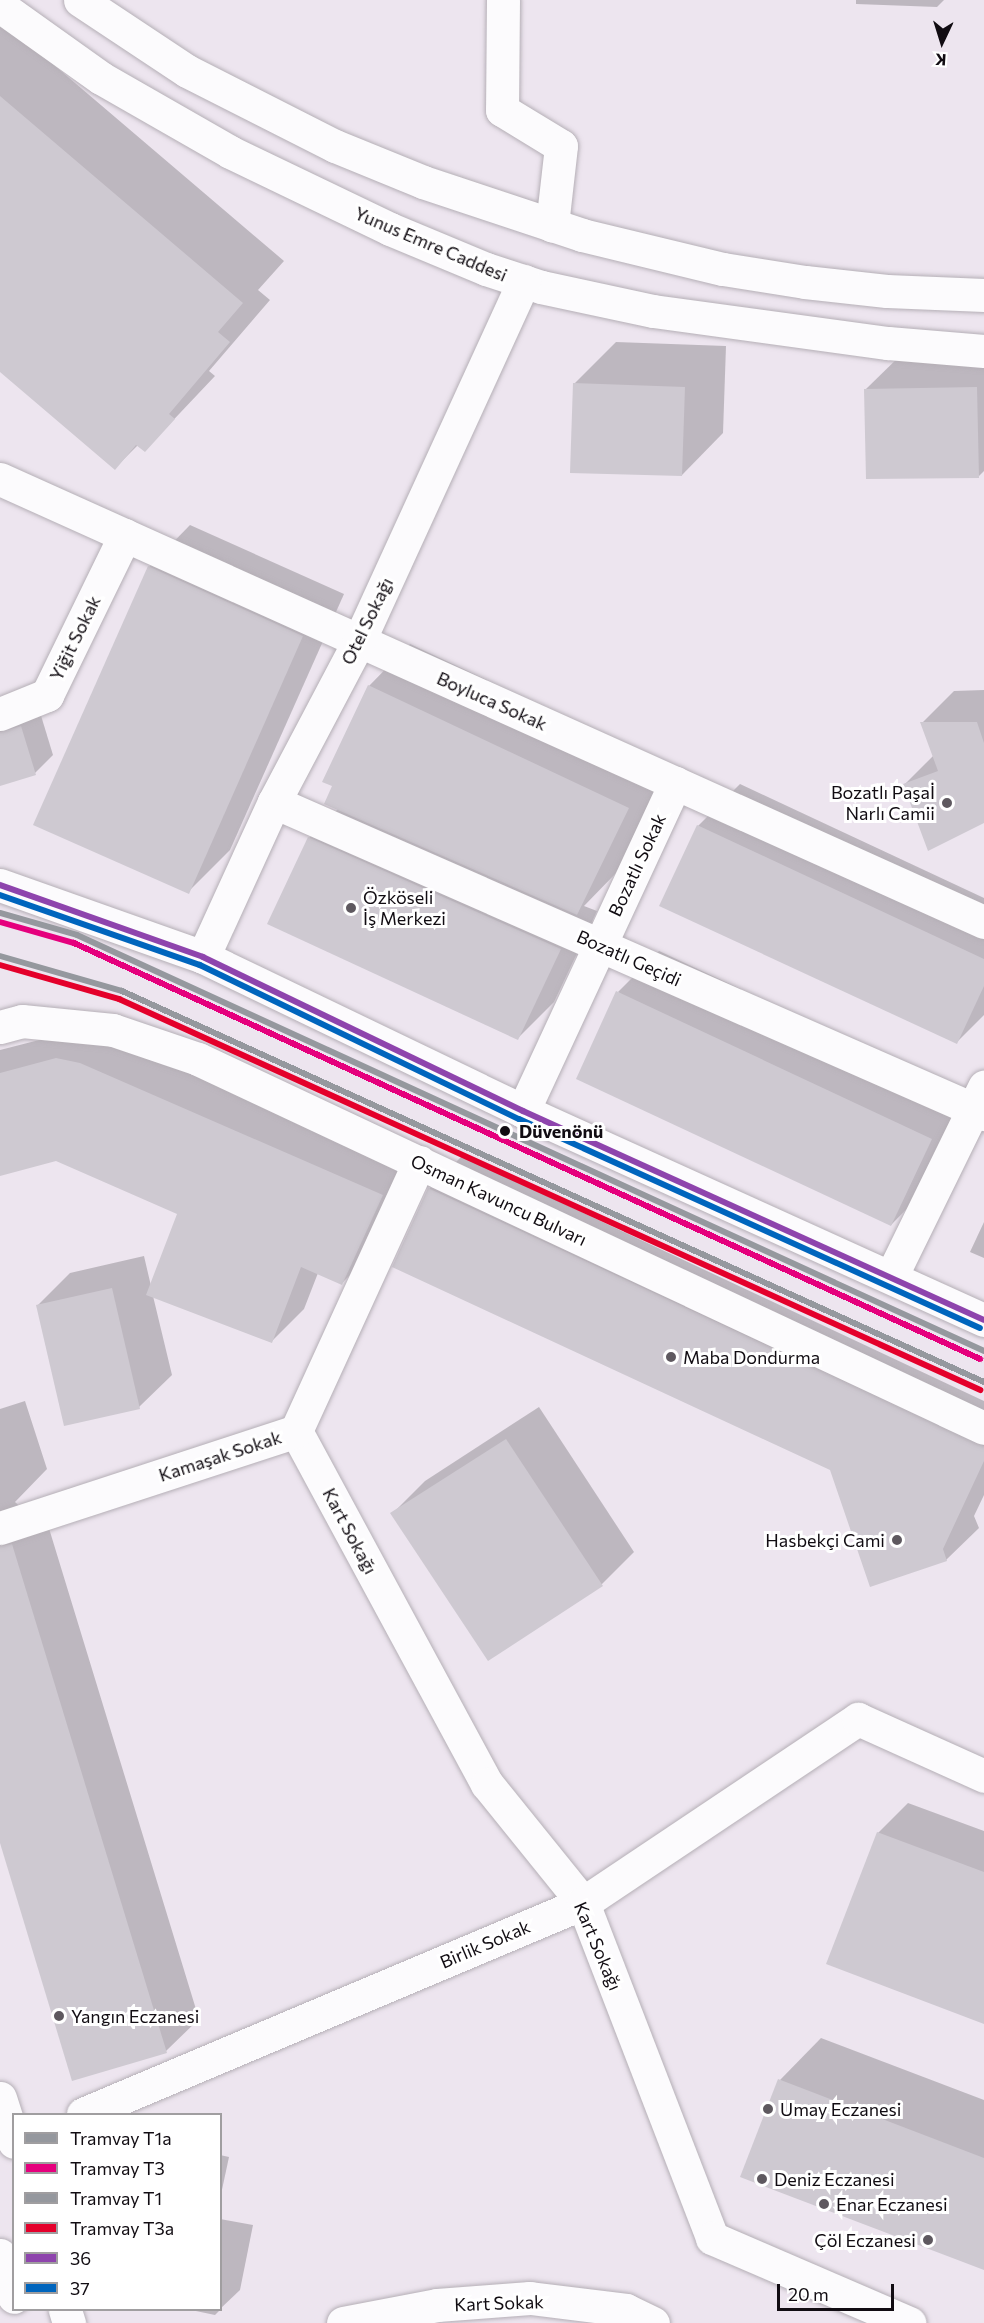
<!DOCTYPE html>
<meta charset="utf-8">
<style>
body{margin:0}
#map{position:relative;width:984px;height:2323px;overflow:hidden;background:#ede5ef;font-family:Commissioner,sans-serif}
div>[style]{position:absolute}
.shadow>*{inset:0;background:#0003}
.building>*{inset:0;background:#cec9d1}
.roads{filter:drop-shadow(0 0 2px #b5afb6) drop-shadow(0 0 2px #b5afb6)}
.minor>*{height:33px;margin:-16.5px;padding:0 16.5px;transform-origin:16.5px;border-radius:16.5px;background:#fcfbfd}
.major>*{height:33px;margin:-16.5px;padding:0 16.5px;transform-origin:16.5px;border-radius:16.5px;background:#fcfbfd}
.highway>*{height:33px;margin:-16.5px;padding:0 16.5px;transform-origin:16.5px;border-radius:16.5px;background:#fcfbfd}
.bus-1>*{height:6px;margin:-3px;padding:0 3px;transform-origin:3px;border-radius:3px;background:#8e44ad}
.bus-2>*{height:6px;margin:-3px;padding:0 3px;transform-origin:3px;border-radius:3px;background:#0065bd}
.tram-1>*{height:6px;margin:-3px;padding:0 3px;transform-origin:3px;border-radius:3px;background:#95989e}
.tram-2>*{height:6px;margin:-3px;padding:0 3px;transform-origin:3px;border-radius:3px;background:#e5007d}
.tram-3>*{height:6px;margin:-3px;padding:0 3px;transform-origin:3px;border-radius:3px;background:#95989e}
.tram-4>*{height:6px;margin:-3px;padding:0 3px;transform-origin:3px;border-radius:3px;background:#e4002b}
.dots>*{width:16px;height:16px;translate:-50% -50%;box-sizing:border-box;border:3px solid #fff;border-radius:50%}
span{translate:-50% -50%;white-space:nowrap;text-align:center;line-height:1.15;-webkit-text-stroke:6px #fff;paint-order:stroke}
.street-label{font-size:18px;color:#110c12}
.poi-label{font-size:18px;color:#110c12}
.right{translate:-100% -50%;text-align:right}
.left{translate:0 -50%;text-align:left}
.stop-label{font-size:18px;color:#110c12;font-weight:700}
.legend{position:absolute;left:12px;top:2113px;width:210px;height:198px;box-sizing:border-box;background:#fff;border:2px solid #a09ea0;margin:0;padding:8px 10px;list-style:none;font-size:18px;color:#110c12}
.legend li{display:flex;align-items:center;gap:12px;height:30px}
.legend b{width:30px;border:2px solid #a09ea0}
.north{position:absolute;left:912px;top:12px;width:60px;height:60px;-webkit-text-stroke:4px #fff;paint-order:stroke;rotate:184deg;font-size:16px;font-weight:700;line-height:24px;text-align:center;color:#110c12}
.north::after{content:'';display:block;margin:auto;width:21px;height:27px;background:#110c12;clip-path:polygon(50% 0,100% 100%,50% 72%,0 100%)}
.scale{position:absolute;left:777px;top:2284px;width:117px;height:27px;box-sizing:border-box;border:3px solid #110c12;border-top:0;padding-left:8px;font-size:18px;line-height:21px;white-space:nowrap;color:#110c12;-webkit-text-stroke:4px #fff;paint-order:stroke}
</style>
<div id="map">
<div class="shadow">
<i style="clip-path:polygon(856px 0,944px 0,937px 7px,856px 4px)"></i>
<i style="clip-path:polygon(0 19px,284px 261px,258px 290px,270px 300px,209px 371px,215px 376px,145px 450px,138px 445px,115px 468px,0 370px)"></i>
<i style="clip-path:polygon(616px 342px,726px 346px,723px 433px,682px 475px,574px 384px)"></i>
<i style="clip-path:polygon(984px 346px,984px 471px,979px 476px,866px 389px,908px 348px)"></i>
<i style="clip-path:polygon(190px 525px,344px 594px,230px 850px,188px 892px,149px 567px)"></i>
<i style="clip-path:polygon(410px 644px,670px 766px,618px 871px,584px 906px,597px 911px,554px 1002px,517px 1039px,309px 838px,339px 808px,369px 686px)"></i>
<i style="clip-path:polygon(984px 690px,984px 821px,905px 784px,934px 755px,922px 723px,954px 691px)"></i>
<i style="clip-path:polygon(39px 709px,53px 755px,35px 773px,0 784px,0 720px)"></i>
<i style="clip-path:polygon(740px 784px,984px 898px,984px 1015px,956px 1043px,698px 826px)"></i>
<i style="clip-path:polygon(659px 951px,972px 1097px,932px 1183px,891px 1225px,618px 992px)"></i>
<i style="clip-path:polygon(90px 1027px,415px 1162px,374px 1251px,342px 1283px,318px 1273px,304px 1309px,271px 1342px,153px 1296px,172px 1375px,139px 1407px,37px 1306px,70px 1273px,144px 1256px,151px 1286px,179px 1213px,56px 1159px,0 1174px,0 1050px)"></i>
<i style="clip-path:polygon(462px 1156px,984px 1401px,984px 1495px,974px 1516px,979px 1528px,946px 1560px,831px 1469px,394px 1266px,429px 1189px)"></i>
<i style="clip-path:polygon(984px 1222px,984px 1258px,970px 1252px)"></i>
<i style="clip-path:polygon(25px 1401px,47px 1469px,15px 1502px,28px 1514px,44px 1512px,199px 2019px,166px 2051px,0 1839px,0 1409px)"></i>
<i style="clip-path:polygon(539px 1407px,634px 1552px,602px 1584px,489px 1659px,392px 1514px,425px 1481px)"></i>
<i style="clip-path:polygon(908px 1803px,984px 1831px,984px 2023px,878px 1833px)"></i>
<i style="clip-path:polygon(821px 2038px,984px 2100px,984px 2269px,780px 2080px)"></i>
<i style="clip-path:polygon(220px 2155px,229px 2157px,220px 2199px)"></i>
<i style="clip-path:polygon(220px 2219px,253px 2225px,240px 2290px,220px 2309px)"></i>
<i style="clip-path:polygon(191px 2310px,220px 2310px,215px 2315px)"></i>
</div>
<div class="building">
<i style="clip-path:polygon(0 96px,243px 303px,218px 332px,230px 342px,169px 414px,175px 419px,145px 452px,136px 445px,115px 470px,0 372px)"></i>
<i style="clip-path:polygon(573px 383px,685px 387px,682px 476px,570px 473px)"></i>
<i style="clip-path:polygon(977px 387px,979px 478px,866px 479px,864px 389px)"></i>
<i style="clip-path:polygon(148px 566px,303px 636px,189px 894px,33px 825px)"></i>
<i style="clip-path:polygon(368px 685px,629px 808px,577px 915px,324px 804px,332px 786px,322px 782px)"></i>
<i style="clip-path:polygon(920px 722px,977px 722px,984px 743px,984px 823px,928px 851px,903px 784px,938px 771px)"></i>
<i style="clip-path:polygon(21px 726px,36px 775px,0 786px,0 732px)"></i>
<i style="clip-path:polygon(697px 825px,984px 959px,984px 986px,957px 1044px,659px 906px)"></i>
<i style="clip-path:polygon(308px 837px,561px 949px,518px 1040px,267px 924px)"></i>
<i style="clip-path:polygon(616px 991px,932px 1139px,891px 1226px,576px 1079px)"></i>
<i style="clip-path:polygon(56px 1058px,80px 1063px,383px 1195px,342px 1285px,301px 1267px,272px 1343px,146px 1295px,177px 1214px,56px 1161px,0 1176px,0 1073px)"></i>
<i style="clip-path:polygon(428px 1188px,984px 1446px,984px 1461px,943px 1549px,947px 1561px,870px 1587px,830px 1470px,392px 1267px)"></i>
<i style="clip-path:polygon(112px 1288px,140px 1409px,64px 1426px,36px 1305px)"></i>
<i style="clip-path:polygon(506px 1439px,603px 1586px,488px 1661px,390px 1513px)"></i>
<i style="clip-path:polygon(12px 1544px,167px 2053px,72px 2081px,0 1843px,0 1546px)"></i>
<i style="clip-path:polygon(877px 1832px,984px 1872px,984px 2024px,826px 1964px)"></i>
<i style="clip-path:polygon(778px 2079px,984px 2158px,984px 2270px,740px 2177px)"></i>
</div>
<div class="roads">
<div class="minor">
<i style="left:80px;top:0;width:128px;rotate:33.6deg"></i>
<i style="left:187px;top:71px;width:166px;rotate:26.9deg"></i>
<i style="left:335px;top:146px;width:95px;rotate:22.2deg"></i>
<i style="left:423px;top:182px;width:168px;rotate:18.4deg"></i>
<i style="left:582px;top:235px;width:145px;rotate:13.6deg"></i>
<i style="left:723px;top:269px;width:83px;rotate:9deg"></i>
<i style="left:805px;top:282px;width:82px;rotate:6.3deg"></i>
<i style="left:887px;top:291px;width:97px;rotate:2.4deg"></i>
<i style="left:503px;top:0;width:110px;rotate:90.5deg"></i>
<i style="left:502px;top:110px;width:69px;rotate:31.4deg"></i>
<i style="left:561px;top:146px;width:80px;rotate:96.5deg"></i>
<i style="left:0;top:6px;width:124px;rotate:35.5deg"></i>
<i style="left:101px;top:78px;width:149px;rotate:29.8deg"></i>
<i style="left:230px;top:152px;width:178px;rotate:25.7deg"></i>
<i style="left:390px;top:229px;width:104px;rotate:22.6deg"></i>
<i style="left:486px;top:269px;width:58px;rotate:18.1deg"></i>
<i style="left:541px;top:287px;width:115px;rotate:12.1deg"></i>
<i style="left:653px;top:311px;width:237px;rotate:7.8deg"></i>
<i style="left:888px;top:343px;width:96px;rotate:4.8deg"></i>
<i style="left:0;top:479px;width:1079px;rotate:24.24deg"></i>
<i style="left:0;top:714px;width:51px;rotate:-22deg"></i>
<i style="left:47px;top:695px;width:178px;rotate:-64deg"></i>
<i style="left:274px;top:802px;width:776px;rotate:23.72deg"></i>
<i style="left:203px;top:957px;width:170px;rotate:-65.4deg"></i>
<i style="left:274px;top:802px;width:182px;rotate:-62.2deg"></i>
<i style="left:359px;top:641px;width:396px;rotate:-65.4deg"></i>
<i style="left:523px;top:1111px;width:362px;rotate:-65.1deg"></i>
<i style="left:891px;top:1277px;width:212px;rotate:-63.9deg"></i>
<i style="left:296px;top:1431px;width:401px;rotate:61.6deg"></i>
<i style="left:487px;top:1784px;width:153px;rotate:51.1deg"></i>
<i style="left:583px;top:1903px;width:359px;rotate:68.9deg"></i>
<i style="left:712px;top:2238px;width:215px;rotate:23.3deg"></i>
<i style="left:0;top:1528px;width:311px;rotate:-18.1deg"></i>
<i style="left:296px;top:1431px;width:296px;rotate:-65.4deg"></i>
<i style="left:83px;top:2114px;width:543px;rotate:-22.88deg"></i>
<i style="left:583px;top:1903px;width:331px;rotate:-33.8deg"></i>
<i style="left:858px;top:1719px;width:138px;rotate:24.3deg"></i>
<i style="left:343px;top:2323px;width:96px;rotate:-10.8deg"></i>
<i style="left:437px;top:2305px;width:93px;rotate:-4.3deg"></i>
<i style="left:530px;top:2298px;width:97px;rotate:7.1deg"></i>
<i style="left:626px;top:2310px;width:30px;rotate:26deg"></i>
</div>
<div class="major">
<i style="left:0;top:2098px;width:46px;rotate:72.3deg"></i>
<i style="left:0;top:2255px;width:44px;rotate:71.6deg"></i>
<i style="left:65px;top:2310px;width:14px;rotate:73deg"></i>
</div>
<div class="highway">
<i style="left:0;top:885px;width:215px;rotate:19.5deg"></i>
<i style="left:203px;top:957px;width:355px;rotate:25.7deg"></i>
<i style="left:523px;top:1111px;width:506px;rotate:24.39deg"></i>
<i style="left:0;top:1027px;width:23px;rotate:-15deg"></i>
<i style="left:22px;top:1021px;width:91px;rotate:5.6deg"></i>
<i style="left:113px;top:1030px;width:90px;rotate:18.8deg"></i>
<i style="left:198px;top:1059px;width:868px;rotate:25.15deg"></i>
</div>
</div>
<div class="bus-1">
<i style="left:0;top:885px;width:215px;rotate:19.5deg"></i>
<i style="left:203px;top:957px;width:355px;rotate:25.7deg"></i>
<i style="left:523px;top:1111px;width:506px;rotate:24.39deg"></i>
</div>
<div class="bus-2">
<i style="left:0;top:895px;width:212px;rotate:19.3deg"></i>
<i style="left:200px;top:965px;width:354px;rotate:25.8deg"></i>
<i style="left:519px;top:1119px;width:506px;rotate:24.39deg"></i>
</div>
<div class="tram-1">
<i style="left:0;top:913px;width:80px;rotate:15.9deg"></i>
<i style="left:77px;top:935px;width:998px;rotate:24.64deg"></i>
</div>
<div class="tram-2">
<i style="left:0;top:922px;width:77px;rotate:15.8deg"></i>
<i style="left:74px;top:943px;width:997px;rotate:24.66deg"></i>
</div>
<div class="tram-3">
<i style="left:0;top:956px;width:127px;rotate:16deg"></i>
<i style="left:122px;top:991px;width:947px;rotate:24.4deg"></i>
</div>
<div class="tram-4">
<i style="left:0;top:965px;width:124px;rotate:15.9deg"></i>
<i style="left:119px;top:999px;width:946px;rotate:24.42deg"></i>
</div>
<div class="dots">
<i style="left:947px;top:803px;background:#5e585f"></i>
<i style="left:351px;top:908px;background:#5e585f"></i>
<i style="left:505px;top:1131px;background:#110c12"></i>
<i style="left:671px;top:1357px;background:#5e585f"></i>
<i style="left:897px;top:1540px;background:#5e585f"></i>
<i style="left:59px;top:2016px;background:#5e585f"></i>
<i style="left:768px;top:2109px;background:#5e585f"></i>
<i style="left:762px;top:2179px;background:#5e585f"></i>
<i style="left:824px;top:2204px;background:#5e585f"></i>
<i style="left:928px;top:2240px;background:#5e585f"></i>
</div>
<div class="street-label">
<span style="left:431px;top:244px;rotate:23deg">Yunus Emre Caddesi</span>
<span style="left:367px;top:621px;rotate:-64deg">Otel Sokağı</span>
<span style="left:75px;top:638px;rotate:-64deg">Yiğit Sokak</span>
<span style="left:492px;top:701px;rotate:24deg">Boyluca Sokak</span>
<span style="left:637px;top:865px;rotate:-65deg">Bozatlı Sokak</span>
<span style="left:629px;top:958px;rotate:24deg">Bozatlı Geçidi</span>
<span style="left:499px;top:1200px;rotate:25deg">Osman Kavuncu Bulvarı</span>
<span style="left:220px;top:1456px;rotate:-18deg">Kamaşak Sokak</span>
<span style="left:350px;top:1531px;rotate:62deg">Kart Sokağı</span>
<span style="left:485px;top:1944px;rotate:-23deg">Birlik Sokak</span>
<span style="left:598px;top:1946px;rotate:67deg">Kart Sokağı</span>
<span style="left:499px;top:2303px;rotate:-2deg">Kart Sokak</span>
</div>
<div class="poi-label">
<span class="right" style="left:935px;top:803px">Bozatlı Paşaİ<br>Narlı Camii</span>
<span class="left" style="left:363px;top:908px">Özköseli<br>İş Merkezi</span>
<span class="left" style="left:683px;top:1357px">Maba Dondurma</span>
<span class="right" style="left:885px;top:1540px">Hasbekçi Cami</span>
<span class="left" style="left:71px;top:2016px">Yangın Eczanesi</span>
<span class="left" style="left:780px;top:2109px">Umay Eczanesi</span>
<span class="left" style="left:774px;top:2179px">Deniz Eczanesi</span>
<span class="left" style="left:836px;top:2204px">Enar Eczanesi</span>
<span class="right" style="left:916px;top:2240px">Çöl Eczanesi</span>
</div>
<div class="stop-label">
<span class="left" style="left:519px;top:1131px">Düvenönü</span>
</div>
<ul class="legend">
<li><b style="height:8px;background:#95989e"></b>Tramvay T1a</li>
<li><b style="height:8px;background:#e5007d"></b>Tramvay T3</li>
<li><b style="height:8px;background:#95989e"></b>Tramvay T1</li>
<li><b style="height:8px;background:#e4002b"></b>Tramvay T3a</li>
<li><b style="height:8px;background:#8e44ad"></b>36</li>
<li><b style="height:8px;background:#0065bd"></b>37</li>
</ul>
<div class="north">K</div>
<div class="scale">20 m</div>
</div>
